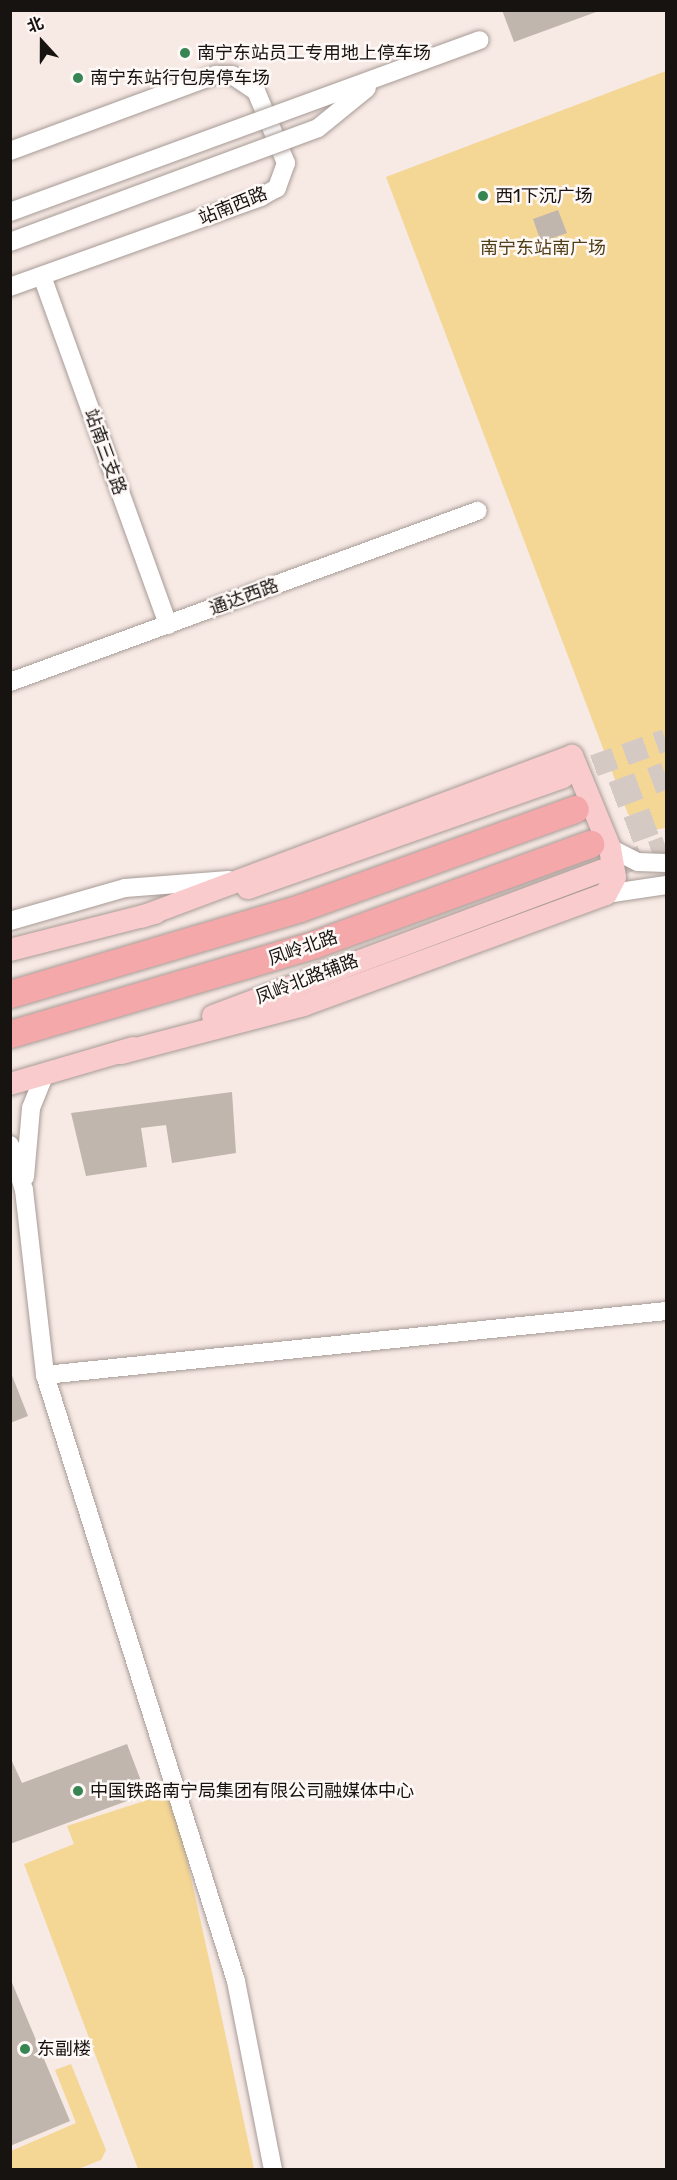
<!DOCTYPE html>
<meta charset="utf-8">
<style>
body{margin:0}
#map{position:relative;width:677px;height:2180px;overflow:hidden;background:#f7e9e4;font-family:Rubik,"Noto Sans SC",sans-serif}
div>[style]{position:absolute}
.green>*{inset:0;background:#f4d695}
.building>*{inset:0;background:#c0b6ae}
.major-tunnel>*{height:22px;margin-top:-11px;transform-origin:0;background:repeating-linear-gradient(90deg,#d5c9c4 0 22px,transparent 0 33px)}
.highway-tunnel>*{height:27px;margin-top:-13.5px;transform-origin:0;background:repeating-linear-gradient(90deg,#d5c9c4 0 27px,transparent 0 41px)}
.roads{filter:drop-shadow(0 0 2px #a79b96) drop-shadow(0 0 2px #a79b96)}
.minor>*{height:18px;margin:-9px;padding:0 9px;transform-origin:9px;border-radius:9px;background:#fff}
.major>*{height:22px;margin:-11px;padding:0 11px;transform-origin:11px;border-radius:11px;background:#f9cbcc}
.highway>*{height:27px;margin:-13.5px;padding:0 13.5px;transform-origin:13.5px;border-radius:13.5px;background:#f5a8aa}
.bridges{filter:drop-shadow(0 0 2px #a79b96) drop-shadow(0 0 2px #a79b96)}
.minor-bridge>*{height:18px;margin:-9px;padding:0 9px;transform-origin:9px;border-radius:9px;background:#fff}
.dots>*{width:16px;height:16px;translate:-50% -50%;box-sizing:border-box;border:3px solid #fef8f6;border-radius:50%}
span{translate:-50% -50%;white-space:nowrap;text-align:center;line-height:1.15;-webkit-text-stroke:5px #fef8f6;paint-order:stroke}
.poi-label{font-size:18px;color:#171311}
.left{translate:0 -50%;text-align:left}
.street-label{font-size:18px;color:#171311}
.park-label{font-size:18px;color:#513f17}
.frame{position:absolute;inset:0;border:12px solid #171311;pointer-events:none}
.north{position:absolute;left:12px;top:12px;width:60px;height:60px;-webkit-text-stroke:4px #fef8f6;paint-order:stroke;rotate:339deg;font-size:16px;font-weight:700;line-height:24px;text-align:center;color:#171311}
.north::after{content:'';display:block;margin:auto;width:21px;height:27px;background:#171311;clip-path:polygon(50% 0,100% 100%,50% 72%,0 100%)}
</style>
<div id="map">
<div class="green">
<i style="clip-path:polygon(666px 71px,666px 828px,651px 830px,628px 814px,386px 177px)"></i>
<i style="clip-path:polygon(172px 1792px,215px 1986px,254px 2169px,138px 2169px,24px 1864px,74px 1844px,67px 1826px)"></i>
<i style="clip-path:polygon(71px 2064px,106px 2150px,101px 2160px,78px 2169px,11px 2169px,11px 2151px,76px 2123px,55px 2070px)"></i>
</div>
<div class="building">
<i style="clip-path:polygon(502px 10px,596px 10px,596px 12px,514px 42px)"></i>
<i style="clip-path:polygon(558px 210px,567px 233px,541px 242px,533px 219px)"></i>
<i style="clip-path:polygon(232px 1092px,236px 1153px,172px 1163px,166px 1125px,141px 1128px,147px 1167px,86px 1176px,71px 1113px)"></i>
<i style="clip-path:polygon(11px 1373px,28px 1416px,10px 1423px,10px 1374px)"></i>
<i style="clip-path:polygon(127px 1744px,146px 1794px,10px 1844px,10px 1757px,22px 1783px)"></i>
<i style="clip-path:polygon(10px 1978px,70px 2121px,10px 2146px)"></i>
</div>
<div class="major-tunnel">
<i style="left:563px;top:777px;width:109px;rotate:-19.8deg"></i>
<i style="left:621px;top:864px;width:48px;rotate:-20.7deg"></i>
</div>
<div class="highway-tunnel">
<i style="left:575px;top:809px;width:97px;rotate:-20.5deg"></i>
<i style="left:590px;top:844px;width:81px;rotate:-20.2deg"></i>
</div>
<div class="roads">
<div class="minor">
<i style="left:10px;top:151px;width:220px;rotate:-20.3deg"></i>
<i style="left:216px;top:75px;width:16px"></i>
<i style="left:232px;top:75px;width:29px;rotate:34deg"></i>
<i style="left:256px;top:91px;width:78px;rotate:67.4deg"></i>
<i style="left:286px;top:163px;width:27px;rotate:110deg"></i>
<i style="left:277px;top:188px;width:18px;rotate:151deg"></i>
<i style="left:261px;top:197px;width:267px;rotate:160.3deg"></i>
<i style="left:43px;top:279px;width:368px;rotate:70.1deg"></i>
<i style="left:10px;top:682px;width:498px;rotate:-20.1deg"></i>
<i style="left:610px;top:848px;width:31px;rotate:27deg"></i>
<i style="left:638px;top:862px;width:28px;rotate:2deg"></i>
<i style="left:606px;top:894px;width:61px;rotate:-8.5deg"></i>
<i style="left:10px;top:921px;width:120px;rotate:-16deg"></i>
<i style="left:125px;top:888px;width:104px;rotate:-4.4deg"></i>
<i style="left:10px;top:1145px;width:47px;rotate:72.7deg"></i>
<i style="left:24px;top:1190px;width:186px;rotate:83.5deg"></i>
<i style="left:45px;top:1375px;width:635px;rotate:72.51deg"></i>
<i style="left:236px;top:1981px;width:193px;rotate:78.9deg"></i>
<i style="left:25px;top:1177px;width:69px;rotate:-85deg"></i>
<i style="left:31px;top:1108px;width:35px;rotate:-68deg"></i>
<i style="left:45px;top:1375px;width:624px;rotate:-5.88deg"></i>
</div>
<div class="major">
<i style="left:248px;top:888px;width:334px;rotate:-19.4deg"></i>
<i style="left:10px;top:950px;width:150px;rotate:-14.3deg"></i>
<i style="left:213px;top:1016px;width:416px;rotate:-20.5deg"></i>
<i style="left:121px;top:1053px;width:189px;rotate:-14.7deg"></i>
<i style="left:304px;top:1005px;width:322px;rotate:-20.2deg"></i>
<i style="left:606px;top:894px;width:19px;rotate:-62deg"></i>
<i style="left:615px;top:877px;width:29px;rotate:-100deg"></i>
<i style="left:610px;top:848px;width:100px;rotate:-112.4deg"></i>
<i style="left:572px;top:756px;width:459px;rotate:159.5deg"></i>
<i style="left:10px;top:1084px;width:128px;rotate:-16.3deg"></i>
</div>
<div class="highway">
<i style="left:10px;top:994px;width:302px;rotate:-16.5deg"></i>
<i style="left:300px;top:908px;width:292px;rotate:-19.8deg"></i>
<i style="left:10px;top:1034px;width:318px;rotate:-16.4deg"></i>
<i style="left:315px;top:944px;width:293px;rotate:-20deg"></i>
</div>
</div>
<div class="bridges">
<div class="minor-bridge">
<i style="left:10px;top:212px;width:500px;rotate:-20.1deg"></i>
<i style="left:10px;top:242px;width:328px;rotate:-20.3deg"></i>
<i style="left:318px;top:128px;width:63px;rotate:-39.2deg"></i>
</div>
</div>
<div class="dots">
<i style="left:185px;top:53px;background:#388554"></i>
<i style="left:78px;top:78px;background:#388554"></i>
<i style="left:483px;top:196px;background:#388554"></i>
<i style="left:78px;top:1791px;background:#388554"></i>
<i style="left:25px;top:2049px;background:#388554"></i>
</div>
<div class="poi-label">
<span class="left" style="left:197px;top:53px">南宁东站员工专用地上停车场</span>
<span class="left" style="left:90px;top:78px">南宁东站行包房停车场</span>
<span class="left" style="left:495px;top:196px">西1下沉广场</span>
<span class="left" style="left:90px;top:1791px">中国铁路南宁局集团有限公司融媒体中心</span>
<span class="left" style="left:37px;top:2049px">东副楼</span>
</div>
<div class="street-label">
<span style="left:233px;top:206px;rotate:-22deg">站南西路</span>
<span style="left:105px;top:452px;rotate:70deg">站南三支路</span>
<span style="left:244px;top:597px;rotate:-20deg">通达西路</span>
<span style="left:303px;top:948px;rotate:-19deg">凤岭北路</span>
<span style="left:307px;top:979px;rotate:-21deg">凤岭北路辅路</span>
</div>
<div class="park-label">
<span style="left:543px;top:248px">南宁东站南广场</span>
</div>
<div class="frame"></div>
<div class="north">北</div>
</div>
